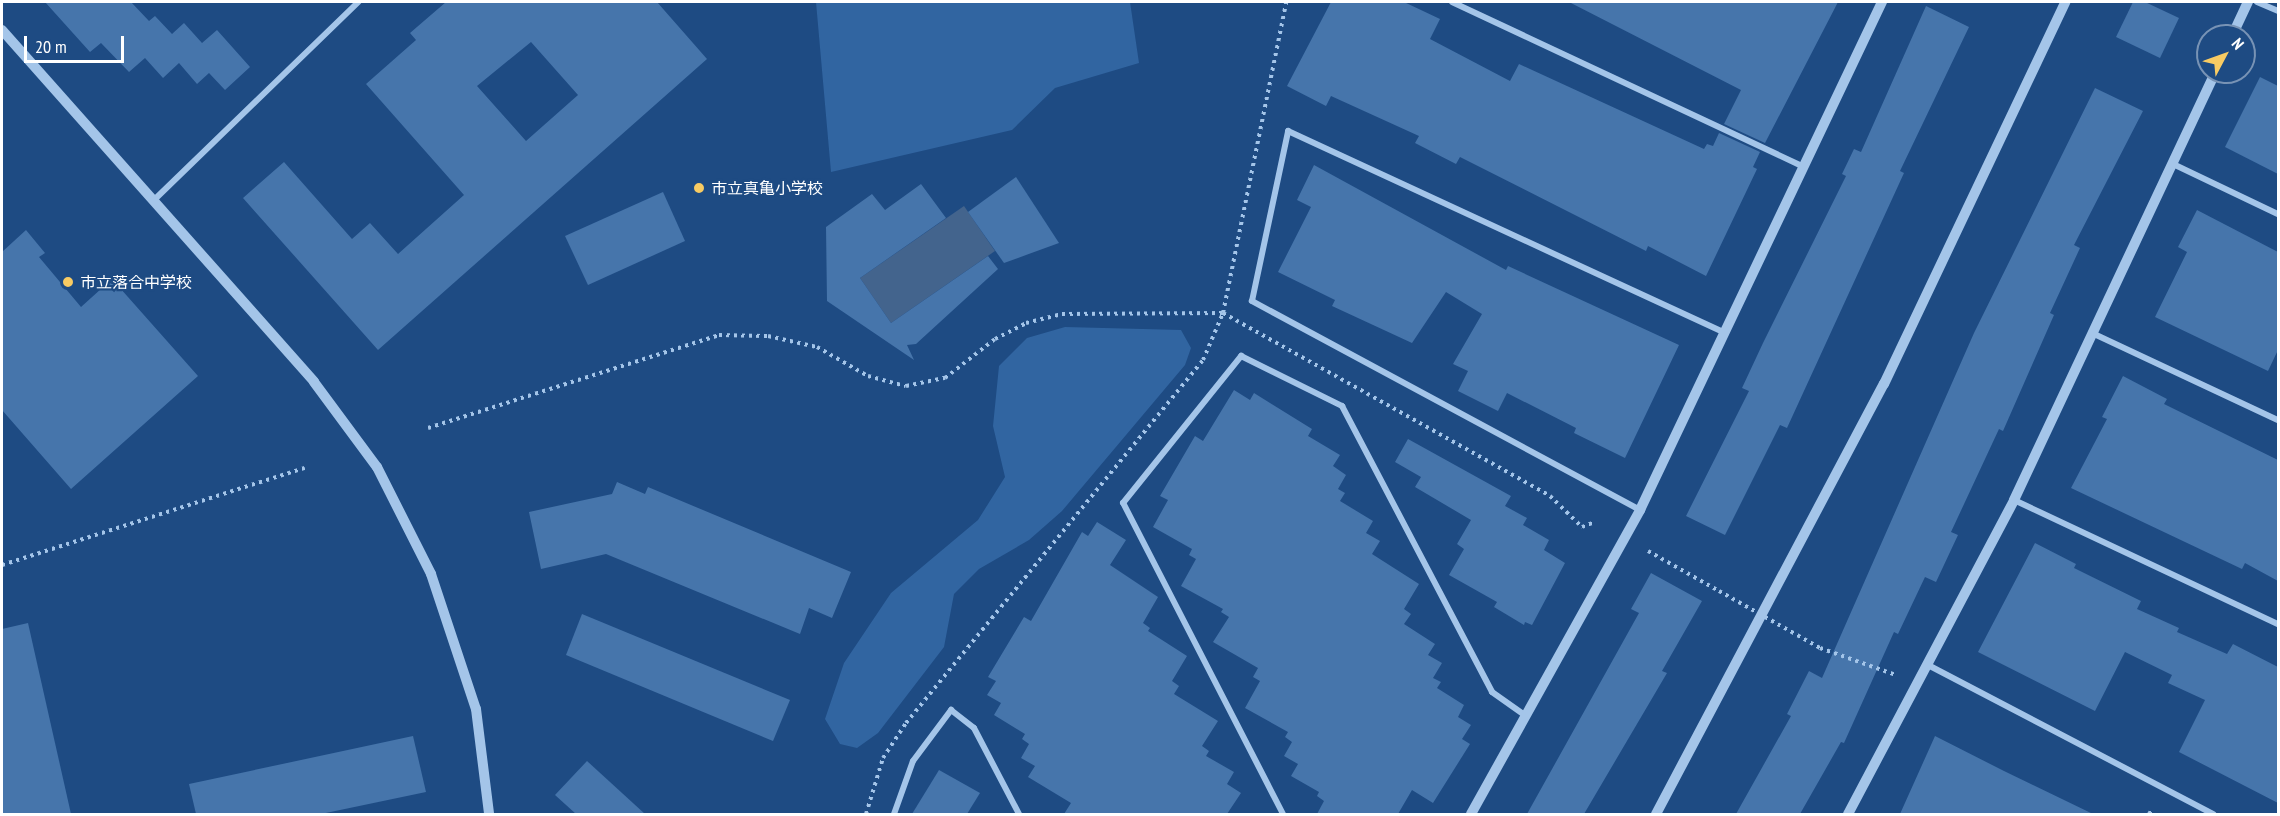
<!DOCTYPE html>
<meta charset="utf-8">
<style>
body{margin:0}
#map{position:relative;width:2280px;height:816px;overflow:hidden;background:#1e4b83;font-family:"PT Sans Narrow","Noto Sans JP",sans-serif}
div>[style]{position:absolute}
.green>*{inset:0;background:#3165a1}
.water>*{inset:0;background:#43648d}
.building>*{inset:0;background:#4675ab}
.path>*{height:4px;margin-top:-2px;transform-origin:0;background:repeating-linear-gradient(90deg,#a4c5e9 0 3px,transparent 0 7.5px)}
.minor>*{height:6px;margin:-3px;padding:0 3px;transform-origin:3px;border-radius:3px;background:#a4c5e9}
.tertiary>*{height:10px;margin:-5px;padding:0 5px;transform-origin:5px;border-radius:5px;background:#a4c5e9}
.path-bridge>*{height:4px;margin-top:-2px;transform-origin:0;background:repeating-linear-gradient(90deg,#a4c5e9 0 3px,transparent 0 7.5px)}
.dots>*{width:16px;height:16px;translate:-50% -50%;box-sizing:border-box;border:3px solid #1e4b83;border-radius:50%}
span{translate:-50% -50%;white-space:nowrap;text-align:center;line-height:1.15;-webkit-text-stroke:4.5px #1e4b83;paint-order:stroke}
.poi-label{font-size:16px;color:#fff}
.left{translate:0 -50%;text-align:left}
.frame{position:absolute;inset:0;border:3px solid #fff;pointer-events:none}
.north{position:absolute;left:2196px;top:24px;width:60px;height:60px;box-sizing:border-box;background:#1e4b83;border:2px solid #7893b5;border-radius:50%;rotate:49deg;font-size:16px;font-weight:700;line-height:24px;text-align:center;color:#fff}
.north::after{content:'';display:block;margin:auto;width:21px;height:27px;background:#f8cb63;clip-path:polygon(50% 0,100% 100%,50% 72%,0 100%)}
.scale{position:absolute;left:24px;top:36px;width:100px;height:27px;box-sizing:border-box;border:3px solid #fff;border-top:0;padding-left:8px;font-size:18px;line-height:21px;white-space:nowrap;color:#fff;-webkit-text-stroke:4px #1e4b83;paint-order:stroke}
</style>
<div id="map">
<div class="green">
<i style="clip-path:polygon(816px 2px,1130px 2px,1139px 63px,1055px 88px,1012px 130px,831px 172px)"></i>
<i style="clip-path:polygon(1065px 327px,1181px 330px,1191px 348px,1185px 365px,1062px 511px,1029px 540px,979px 569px,954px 594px,944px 647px,878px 733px,857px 748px,840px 744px,825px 719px,844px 663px,891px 593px,978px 520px,1005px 477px,993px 426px,999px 366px,1027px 338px)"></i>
</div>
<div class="water">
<i style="clip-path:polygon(964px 206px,995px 251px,891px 323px,860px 278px)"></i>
</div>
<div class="building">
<i style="clip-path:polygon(45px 2px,131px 2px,149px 21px,155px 16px,172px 34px,184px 23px,202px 43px,217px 30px,250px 67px,225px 90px,209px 73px,197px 84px,179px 63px,163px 78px,145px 58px,129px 72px,101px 43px,90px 52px)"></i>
<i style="clip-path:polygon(evenodd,446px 2px,657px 2px,707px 59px,378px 350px,243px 198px,284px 162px,352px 239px,370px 223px,398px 254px,464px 195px,366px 84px,416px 40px,410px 33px,446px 2px,531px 42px,578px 95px,526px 141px,477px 86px,531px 42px)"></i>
<i style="clip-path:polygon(1331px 2px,1404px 2px,1440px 19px,1430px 39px,1510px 81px,1519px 64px,1704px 149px,1707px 144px,1713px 146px,1719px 133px,1760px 152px,1753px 167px,1757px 169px,1706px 276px,1648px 246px,1646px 251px,1460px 157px,1456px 164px,1415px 143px,1419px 136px,1331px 96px,1326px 106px,1287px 86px)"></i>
<i style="clip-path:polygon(1569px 2px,1838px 2px,1765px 143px,1724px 124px,1741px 90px)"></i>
<i style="clip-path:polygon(2133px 2px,2145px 2px,2179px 18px,2160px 58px,2116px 37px)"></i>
<i style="clip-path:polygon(1926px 6px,1969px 27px,1900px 171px,1904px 173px,1787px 428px,1780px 425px,1725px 535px,1686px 516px,1749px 391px,1742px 388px,1763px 343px,1846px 176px,1842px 174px,1854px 149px,1861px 152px)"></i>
<i style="clip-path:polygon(2260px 77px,2278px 86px,2278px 174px,2225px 147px)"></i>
<i style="clip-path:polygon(2095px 88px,2143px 111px,2074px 245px,2080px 248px,2050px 313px,2054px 315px,2003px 431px,1999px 429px,1951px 532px,1958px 535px,1936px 582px,1925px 577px,1898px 634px,1894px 632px,1844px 743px,1841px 742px,1800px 814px,1736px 814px,1791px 716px,1787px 714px,1809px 671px,1822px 678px,1974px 333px)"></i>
<i style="clip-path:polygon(1314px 165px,1506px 270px,1508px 266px,1679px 345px,1625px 458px,1574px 433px,1576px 428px,1507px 393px,1498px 411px,1458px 391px,1468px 371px,1453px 364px,1482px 314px,1446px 292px,1412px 343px,1332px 306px,1335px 300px,1278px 272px,1311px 207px,1297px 200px)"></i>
<i style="clip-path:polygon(1016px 177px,1059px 243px,1004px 263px,968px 212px)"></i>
<i style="clip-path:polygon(921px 184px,946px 218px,860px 278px,891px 323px,988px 256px,998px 269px,916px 344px,907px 345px,914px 360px,827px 301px,826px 227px,872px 194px,885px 210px)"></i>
<i style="clip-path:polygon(663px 192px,685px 241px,588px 285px,565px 236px)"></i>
<i style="clip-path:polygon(2197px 210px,2278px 252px,2278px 350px,2268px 371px,2155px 317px,2187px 252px,2178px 247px)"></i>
<i style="clip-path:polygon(26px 230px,45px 253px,39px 257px,81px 307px,112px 279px,198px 376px,71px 489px,2px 410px,2px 252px)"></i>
<i style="clip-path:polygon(2123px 376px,2167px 399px,2164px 404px,2278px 460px,2278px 581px,2245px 563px,2242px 569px,2071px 488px,2107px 419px,2102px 417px)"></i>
<i style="clip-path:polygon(1234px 390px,1250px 400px,1254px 393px,1312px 429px,1308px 436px,1340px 455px,1333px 466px,1346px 475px,1338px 489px,1345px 493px,1340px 501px,1373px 521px,1366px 533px,1380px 541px,1372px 554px,1419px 584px,1404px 609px,1411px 614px,1404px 624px,1435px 644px,1428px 655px,1442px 663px,1433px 678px,1441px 682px,1437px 688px,1464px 705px,1458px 717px,1471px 725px,1462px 739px,1470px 744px,1433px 803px,1412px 790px,1398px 814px,1317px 814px,1324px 801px,1317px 796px,1319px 792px,1291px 776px,1298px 764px,1284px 756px,1292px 742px,1285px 737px,1288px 732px,1245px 708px,1260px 681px,1253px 677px,1258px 668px,1213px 642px,1229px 617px,1221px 612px,1223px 609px,1181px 586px,1196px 559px,1189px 555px,1192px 549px,1153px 527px,1168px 500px,1160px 496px,1195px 436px,1203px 441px)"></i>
<i style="clip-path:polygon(1408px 439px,1511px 496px,1505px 506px,1527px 518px,1523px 525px,1549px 540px,1544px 550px,1565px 563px,1532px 625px,1525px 622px,1524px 625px,1494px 607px,1497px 602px,1449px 575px,1464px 549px,1457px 544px,1471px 520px,1415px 487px,1421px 477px,1395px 462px)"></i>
<i style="clip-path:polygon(617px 482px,645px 494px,648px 487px,851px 572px,832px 618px,809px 608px,800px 634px,606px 554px,541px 569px,529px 512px,612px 494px)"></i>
<i style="clip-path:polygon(1097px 522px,1126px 540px,1110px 565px,1158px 597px,1143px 623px,1150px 628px,1148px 631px,1187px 656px,1172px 681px,1179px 686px,1174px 694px,1218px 721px,1202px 746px,1209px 751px,1206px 756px,1234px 772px,1227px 784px,1241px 793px,1227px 814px,1064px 814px,1071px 803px,1028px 777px,1035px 766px,1021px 758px,1029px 744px,1022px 739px,1025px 734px,994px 715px,1001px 703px,987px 695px,996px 681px,988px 677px,1024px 617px,1031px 621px,1082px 532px,1088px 536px)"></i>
<i style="clip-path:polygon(2035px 543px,2076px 564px,2074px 568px,2141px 601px,2137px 609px,2179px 628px,2177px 632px,2227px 654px,2233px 644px,2278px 667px,2278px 803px,2179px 752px,2205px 700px,2168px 683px,2172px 675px,2125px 652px,2095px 711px,1978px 652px)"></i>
<i style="clip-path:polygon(1651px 573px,1702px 601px,1662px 671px,1667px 673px,1584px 814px,1527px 814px,1639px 613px,1631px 609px)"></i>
<i style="clip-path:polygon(582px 614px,790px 700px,773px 741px,566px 655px)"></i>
<i style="clip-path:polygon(28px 623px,71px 814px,2px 814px,2px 629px)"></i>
<i style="clip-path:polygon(413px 736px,426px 792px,321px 814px,196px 814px,189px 784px)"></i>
<i style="clip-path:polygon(1935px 736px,2004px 771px,2093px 814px,1900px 814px)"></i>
<i style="clip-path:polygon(587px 761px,645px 814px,576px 814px,555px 795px)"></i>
<i style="clip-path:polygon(939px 770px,980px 793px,967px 814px,912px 814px)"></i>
</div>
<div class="path">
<i style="left:428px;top:428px;width:305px;rotate:-17.7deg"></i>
<i style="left:719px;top:335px;width:49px;rotate:1.2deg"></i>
<i style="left:768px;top:336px;width:50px;rotate:12.7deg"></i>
<i style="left:817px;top:347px;width:59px;rotate:29.6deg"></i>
<i style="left:868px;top:376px;width:39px;rotate:15deg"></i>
<i style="left:906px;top:386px;width:40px;rotate:-12deg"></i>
<i style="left:945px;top:378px;width:63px;rotate:-38deg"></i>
<i style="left:995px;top:339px;width:35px;rotate:-27deg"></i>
<i style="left:1026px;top:323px;width:37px;rotate:-14deg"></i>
<i style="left:1062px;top:314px;width:161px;rotate:-0.4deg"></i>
<i style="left:1223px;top:313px;width:375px;rotate:29.2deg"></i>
<i style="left:1550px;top:496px;width:45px;rotate:44.1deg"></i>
<i style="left:1582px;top:527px;width:14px;rotate:-21deg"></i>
<i style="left:1648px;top:551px;width:81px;rotate:29.4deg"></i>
<i style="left:2px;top:565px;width:318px;rotate:-17.8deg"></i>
<i style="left:1820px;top:648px;width:81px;rotate:19.6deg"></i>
<i style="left:866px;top:814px;width:59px;rotate:-73.1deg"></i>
<i style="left:883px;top:758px;width:42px;rotate:-56.7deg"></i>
<i style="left:906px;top:723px;width:469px;rotate:-50.7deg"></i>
<i style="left:1203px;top:360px;width:51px;rotate:-66.9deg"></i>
<i style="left:1223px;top:313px;width:317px;rotate:-78.5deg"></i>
<i style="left:2149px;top:814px;width:4px;rotate:-56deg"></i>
</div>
<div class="minor">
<i style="left:1452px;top:2px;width:387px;rotate:25.1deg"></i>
<i style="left:2257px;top:2px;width:23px;rotate:23deg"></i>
<i style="left:2173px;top:164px;width:116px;rotate:25.5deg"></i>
<i style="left:153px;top:201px;width:286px;rotate:-44.1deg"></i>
<i style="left:2092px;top:333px;width:205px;rotate:25.1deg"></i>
<i style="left:2014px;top:500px;width:292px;rotate:25.2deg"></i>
<i style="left:1640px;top:510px;width:441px;rotate:-151.7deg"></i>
<i style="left:1252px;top:301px;width:174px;rotate:-78deg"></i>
<i style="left:1288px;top:131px;width:480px;rotate:24.8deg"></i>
<i style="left:1928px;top:665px;width:322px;rotate:27.6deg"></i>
<i style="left:894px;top:814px;width:56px;rotate:-70.3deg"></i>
<i style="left:913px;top:761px;width:64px;rotate:-53.3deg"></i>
<i style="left:951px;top:710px;width:29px;rotate:38deg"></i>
<i style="left:974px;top:728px;width:97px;rotate:62.4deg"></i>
<i style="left:1283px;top:814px;width:350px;rotate:-117.2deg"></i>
<i style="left:1123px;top:503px;width:189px;rotate:-51.2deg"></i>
<i style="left:1241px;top:356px;width:113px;rotate:26.3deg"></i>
<i style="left:1342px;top:406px;width:323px;rotate:62.3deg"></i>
<i style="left:1492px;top:692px;width:42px;rotate:35.2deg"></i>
</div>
<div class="tertiary">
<i style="left:2px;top:30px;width:470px;rotate:48.4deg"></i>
<i style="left:314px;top:382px;width:106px;rotate:53.5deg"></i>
<i style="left:377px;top:467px;width:120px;rotate:63.2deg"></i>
<i style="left:431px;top:574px;width:142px;rotate:71.6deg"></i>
<i style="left:476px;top:709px;width:106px;rotate:82.9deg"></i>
<i style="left:2232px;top:36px;width:38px;rotate:-65deg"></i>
<i style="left:1471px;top:814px;width:348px;rotate:-60.9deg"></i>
<i style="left:1640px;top:510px;width:563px;rotate:-64.53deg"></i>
<i style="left:1656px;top:814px;width:487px;rotate:-62.1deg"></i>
<i style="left:1884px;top:384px;width:423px;rotate:-64.6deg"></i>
<i style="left:1848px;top:814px;width:355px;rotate:-62.1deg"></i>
<i style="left:2014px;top:500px;width:473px;rotate:-64.8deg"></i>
</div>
<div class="path-bridge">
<i style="left:1719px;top:591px;width:116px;rotate:29.4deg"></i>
</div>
<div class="dots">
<i style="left:699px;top:188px;background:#f8cb63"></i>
<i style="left:68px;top:282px;background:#f8cb63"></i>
</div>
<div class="poi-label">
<span class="left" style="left:711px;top:188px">市立真亀小学校</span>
<span class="left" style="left:80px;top:282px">市立落合中学校</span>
</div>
<div class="frame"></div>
<div class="north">N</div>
<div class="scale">20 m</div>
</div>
